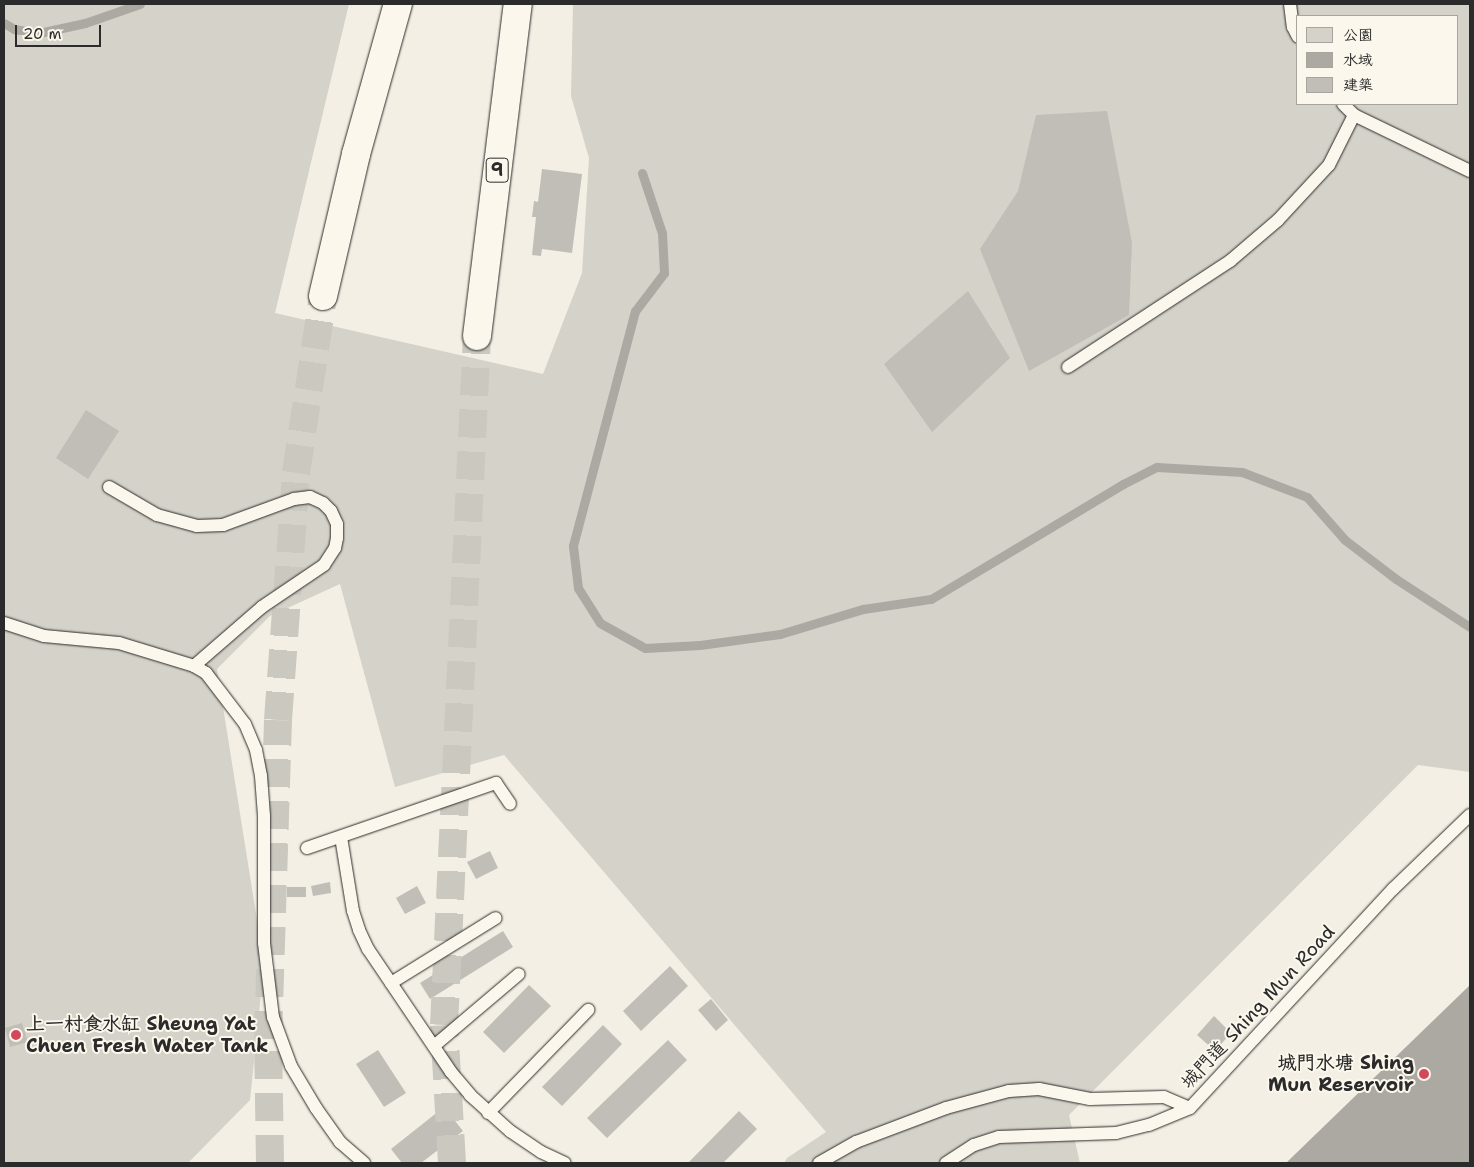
<!DOCTYPE html>
<meta charset="utf-8">
<style>
body{margin:0}
#map{position:relative;width:1474px;height:1167px;overflow:hidden;background:#f3efe4;font-family:"Shantell Sans","LXGW WenKai TC",sans-serif}
div>[style]{position:absolute}
.green>*{inset:0;background:#d5d2c9}
.water>*{inset:0;background:#aca9a2}
.stream>*{height:9px;margin:-4.5px;padding:0 4.5px;transform-origin:4.5px;border-radius:4.5px;background:#aca9a2}
.building>*{inset:0;background:#c0beb6}
.trunk-tunnel>*{height:28px;margin-top:-14px;transform-origin:0;background:repeating-linear-gradient(90deg,#cbc8bf 0 28px,transparent 0 42px)}
.roads{filter:drop-shadow(0 0 1px #2b2b2b) drop-shadow(0 0 1px #2b2b2b)}
.service>*{height:12px;margin:-6px;padding:0 6px;transform-origin:6px;border-radius:6px;background:#fbf7ec}
.trunk>*{height:28px;margin:-14px;padding:0 14px;transform-origin:14px;border-radius:14px;background:#fbf7ec}
.dots>*{width:14px;height:14px;translate:-50% -50%;box-sizing:border-box;border:2px solid #fbf7ec;border-radius:50%}
span{translate:-50% -50%;white-space:nowrap;text-align:center;line-height:1.15;-webkit-text-stroke:4px #fbf7ec;paint-order:stroke}
.shield-label span{padding:1px 4px;background:#fbf7ec;border:1px solid;border-radius:4px;-webkit-text-stroke-width:0}
.shield-label{font-size:18px;color:#2b2b2b;font-weight:700}
.street-label{font-size:19px;color:#2b2b2b}
.poi-label{font-size:19px;color:#2b2b2b;font-weight:700}
.left{translate:0 -50%;text-align:left}
.right{translate:-100% -50%;text-align:right}
.frame{position:absolute;inset:0;border:5px solid #2b2b2b;pointer-events:none}
.legend{position:absolute;left:1296px;top:15px;width:162px;height:90px;box-sizing:border-box;background:#fbf7ec;border:1px solid #a8a59f;margin:0;padding:6px 9px;list-style:none;font-size:15px;color:#2b2b2b}
.legend li{display:flex;align-items:center;gap:10px;height:25px}
.legend b{width:25px;border:1px solid #a8a59f}
.scale{position:absolute;left:15px;top:25px;width:86px;height:22px;box-sizing:border-box;border:2px solid #2b2b2b;border-top:0;padding-left:6px;font-size:15px;line-height:18px;white-space:nowrap;color:#2b2b2b;-webkit-text-stroke:4px #fbf7ec;paint-order:stroke}
</style>
<div id="map">
<div class="green">
<i style="clip-path:polygon(evenodd,4px 4px,349px 4px,275px 313px,543px 374px,582px 273px,589px 158px,571px 96px,573px 4px,1470px 4px,1470px 772px,1418px 765px,1069px 1115px,1080px 1163px,784px 1163px,787px 1158px,826px 1132px,504px 755px,395px 787px,340px 584px,270px 616px,217px 669px,264px 964px,250px 1100px,188px 1163px,4px 1163px,4px 4px,1298px 16px,1458px 16px,1458px 104px,1298px 104px,1298px 16px)"></i>
</div>
<div class="water">
<i style="clip-path:polygon(1470px 985px,1470px 1163px,1286px 1163px)"></i>
</div>
<div class="stream">
<i style="left:4px;top:23px;width:12px;rotate:31deg"></i>
<i style="left:14px;top:29px;width:25px;rotate:9deg"></i>
<i style="left:39px;top:33px;width:47px;rotate:-12.3deg"></i>
<i style="left:85px;top:23px;width:58px;rotate:-19.1deg"></i>
<i style="left:642px;top:173px;width:63px;rotate:71.6deg"></i>
<i style="left:662px;top:233px;width:40px;rotate:87.1deg"></i>
<i style="left:664px;top:273px;width:48px;rotate:127.3deg"></i>
<i style="left:635px;top:311px;width:243px;rotate:104.8deg"></i>
<i style="left:573px;top:546px;width:42px;rotate:83.2deg"></i>
<i style="left:578px;top:588px;width:41px;rotate:57.8deg"></i>
<i style="left:600px;top:623px;width:51px;rotate:29.1deg"></i>
<i style="left:645px;top:648px;width:55px;rotate:-3.1deg"></i>
<i style="left:700px;top:645px;width:81px;rotate:-7.8deg"></i>
<i style="left:780px;top:634px;width:87px;rotate:-16.8deg"></i>
<i style="left:863px;top:609px;width:69px;rotate:-8.4deg"></i>
<i style="left:931px;top:599px;width:224px;rotate:-30.9deg"></i>
<i style="left:1123px;top:484px;width:38px;rotate:-27deg"></i>
<i style="left:1157px;top:467px;width:85px;rotate:3.4deg"></i>
<i style="left:1242px;top:472px;width:70px;rotate:21deg"></i>
<i style="left:1307px;top:497px;width:57px;rotate:48.5deg"></i>
<i style="left:1345px;top:540px;width:64px;rotate:37.4deg"></i>
<i style="left:1396px;top:579px;width:88px;rotate:33deg"></i>
</div>
<div class="building">
<i style="clip-path:polygon(1107px 111px,1132px 243px,1129px 315px,1029px 371px,980px 249px,1018px 191px,1036px 115px)"></i>
<i style="clip-path:polygon(542px 169px,582px 174px,572px 253px,542px 249px,541px 256px,532px 255px,536px 217px,532px 217px,534px 201px,538px 202px)"></i>
<i style="clip-path:polygon(968px 291px,1010px 358px,932px 432px,884px 364px)"></i>
<i style="clip-path:polygon(86px 410px,119px 431px,88px 479px,56px 458px)"></i>
<i style="clip-path:polygon(490px 851px,498px 868px,476px 879px,467px 862px)"></i>
<i style="clip-path:polygon(330px 882px,331px 893px,313px 896px,311px 886px)"></i>
<i style="clip-path:polygon(417px 886px,426px 903px,405px 914px,396px 898px)"></i>
<i style="clip-path:polygon(287px 887px,306px 887px,306px 897px,287px 897px)"></i>
<i style="clip-path:polygon(503px 931px,513px 947px,430px 999px,420px 983px)"></i>
<i style="clip-path:polygon(670px 966px,688px 986px,641px 1031px,623px 1011px)"></i>
<i style="clip-path:polygon(529px 985px,551px 1006px,504px 1053px,483px 1032px)"></i>
<i style="clip-path:polygon(711px 999px,728px 1020px,716px 1031px,698px 1010px)"></i>
<i style="clip-path:polygon(1214px 1016px,1231px 1033px,1215px 1051px,1197px 1035px)"></i>
<i style="clip-path:polygon(22px 1023px,28px 1042px,10px 1047px,5px 1028px)"></i>
<i style="clip-path:polygon(603px 1025px,622px 1044px,562px 1106px,542px 1087px)"></i>
<i style="clip-path:polygon(668px 1040px,687px 1060px,607px 1138px,587px 1118px)"></i>
<i style="clip-path:polygon(378px 1050px,406px 1093px,384px 1107px,356px 1064px)"></i>
<i style="clip-path:polygon(444px 1107px,463px 1131px,421px 1163px,402px 1163px,391px 1149px)"></i>
<i style="clip-path:polygon(739px 1111px,757px 1129px,723px 1163px,688px 1163px)"></i>
</div>
<div class="trunk-tunnel">
<i style="left:270px;top:1163px;width:124px;rotate:-90.9deg"></i>
<i style="left:268px;top:1039px;width:319px;rotate:-88.2deg"></i>
<i style="left:278px;top:720px;width:248px;rotate:-85.8deg"></i>
<i style="left:296px;top:473px;width:179px;rotate:-81.3deg"></i>
<i style="left:452px;top:1163px;width:138px;rotate:-93.3deg"></i>
<i style="left:444px;top:1025px;width:690px;rotate:-87.26deg"></i>
</div>
<div class="roads">
<div class="service">
<i style="left:1290px;top:4px;width:23px;rotate:83deg"></i>
<i style="left:1293px;top:27px;width:11px;rotate:63deg"></i>
<i style="left:1343px;top:104px;width:16px;rotate:45deg"></i>
<i style="left:1354px;top:115px;width:129px;rotate:25.8deg"></i>
<i style="left:1068px;top:367px;width:194px;rotate:-33.2deg"></i>
<i style="left:1230px;top:261px;width:63px;rotate:-40.5deg"></i>
<i style="left:1278px;top:220px;width:75px;rotate:-47.2deg"></i>
<i style="left:1329px;top:165px;width:56px;rotate:-63.4deg"></i>
<i style="left:109px;top:487px;width:56px;rotate:30.3deg"></i>
<i style="left:157px;top:515px;width:41px;rotate:15.4deg"></i>
<i style="left:197px;top:526px;width:26px;rotate:-2deg"></i>
<i style="left:223px;top:525px;width:76px;rotate:-20.1deg"></i>
<i style="left:294px;top:499px;width:16px;rotate:-7deg"></i>
<i style="left:310px;top:497px;width:14px;rotate:25deg"></i>
<i style="left:323px;top:503px;width:11px;rotate:45deg"></i>
<i style="left:331px;top:511px;width:14px;rotate:65deg"></i>
<i style="left:337px;top:524px;width:14px;rotate:90deg"></i>
<i style="left:337px;top:538px;width:10px;rotate:101deg"></i>
<i style="left:335px;top:548px;width:20px;rotate:123deg"></i>
<i style="left:324px;top:565px;width:75px;rotate:145.9deg"></i>
<i style="left:262px;top:607px;width:90px;rotate:139.1deg"></i>
<i style="left:4px;top:623px;width:42px;rotate:18deg"></i>
<i style="left:44px;top:636px;width:75px;rotate:5.3deg"></i>
<i style="left:119px;top:643px;width:78px;rotate:17deg"></i>
<i style="left:194px;top:666px;width:14px;rotate:30deg"></i>
<i style="left:206px;top:673px;width:64px;rotate:52.6deg"></i>
<i style="left:245px;top:724px;width:28px;rotate:67deg"></i>
<i style="left:256px;top:750px;width:26px;rotate:79deg"></i>
<i style="left:261px;top:776px;width:40px;rotate:85.7deg"></i>
<i style="left:264px;top:816px;width:127px;rotate:90deg"></i>
<i style="left:264px;top:943px;width:75px;rotate:83.1deg"></i>
<i style="left:273px;top:1017px;width:52px;rotate:69.8deg"></i>
<i style="left:291px;top:1066px;width:49px;rotate:59.2deg"></i>
<i style="left:316px;top:1108px;width:42px;rotate:54.8deg"></i>
<i style="left:340px;top:1142px;width:32px;rotate:41deg"></i>
<i style="left:341px;top:837px;width:75px;rotate:80.8deg"></i>
<i style="left:353px;top:911px;width:20px;rotate:72deg"></i>
<i style="left:359px;top:930px;width:21px;rotate:65deg"></i>
<i style="left:368px;top:949px;width:148px;rotate:56deg"></i>
<i style="left:451px;top:1072px;width:30px;rotate:50deg"></i>
<i style="left:470px;top:1095px;width:54px;rotate:42deg"></i>
<i style="left:510px;top:1131px;width:37px;rotate:34deg"></i>
<i style="left:541px;top:1152px;width:26px;rotate:25deg"></i>
<i style="left:307px;top:848px;width:200px;rotate:-19deg"></i>
<i style="left:496px;top:783px;width:25px;rotate:56deg"></i>
<i style="left:391px;top:983px;width:123px;rotate:-31.8deg"></i>
<i style="left:434px;top:1046px;width:111px;rotate:-40.3deg"></i>
<i style="left:488px;top:1113px;width:144px;rotate:-45.8deg"></i>
<i style="left:819px;top:1163px;width:43px;rotate:-29.6deg"></i>
<i style="left:856px;top:1142px;width:96px;rotate:-20.7deg"></i>
<i style="left:946px;top:1108px;width:65px;rotate:-15.1deg"></i>
<i style="left:1009px;top:1091px;width:30px;rotate:-4deg"></i>
<i style="left:1039px;top:1089px;width:52px;rotate:11.1deg"></i>
<i style="left:1090px;top:1099px;width:74px;rotate:-1.5deg"></i>
<i style="left:1164px;top:1097px;width:28px;rotate:23deg"></i>
<i style="left:946px;top:1163px;width:33px;rotate:-33deg"></i>
<i style="left:974px;top:1145px;width:26px;rotate:-18deg"></i>
<i style="left:999px;top:1137px;width:117px;rotate:-2deg"></i>
<i style="left:1116px;top:1133px;width:34px;rotate:-14deg"></i>
<i style="left:1149px;top:1125px;width:44px;rotate:-22.5deg"></i>
<i style="left:1190px;top:1108px;width:299px;rotate:-47.2deg"></i>
<i style="left:1393px;top:889px;width:107px;rotate:-43.9deg"></i>
</div>
<div class="trunk">
<i style="left:323px;top:296px;width:146px;rotate:-76.9deg"></i>
<i style="left:356px;top:154px;width:156px;rotate:-74.4deg"></i>
<i style="left:477px;top:336px;width:335px;rotate:-83deg"></i>
</div>
</div>
<div class="dots">
<i style="left:16px;top:1035px;background:#d1495b"></i>
<i style="left:1424px;top:1074px;background:#d1495b"></i>
</div>
<div class="shield-label">
<span style="left:497px;top:170px">9</span>
</div>
<div class="street-label">
<span style="left:1258px;top:1007px;rotate:-47deg">城門道 Shing Mun Road</span>
</div>
<div class="poi-label">
<span class="left" style="left:26px;top:1035px">上一村食水缸 Sheung Yat<br>Chuen Fresh Water Tank</span>
<span class="right" style="left:1414px;top:1074px">城門水塘 Shing<br>Mun Reservoir</span>
</div>
<div class="frame"></div>
<ul class="legend">
<li><b style="height:14px;background:#d5d2c9"></b>公園</li>
<li><b style="height:14px;background:#aca9a2"></b>水域</li>
<li><b style="height:14px;background:#c0beb6"></b>建築</li>
</ul>
<div class="scale">20 m</div>
</div>
